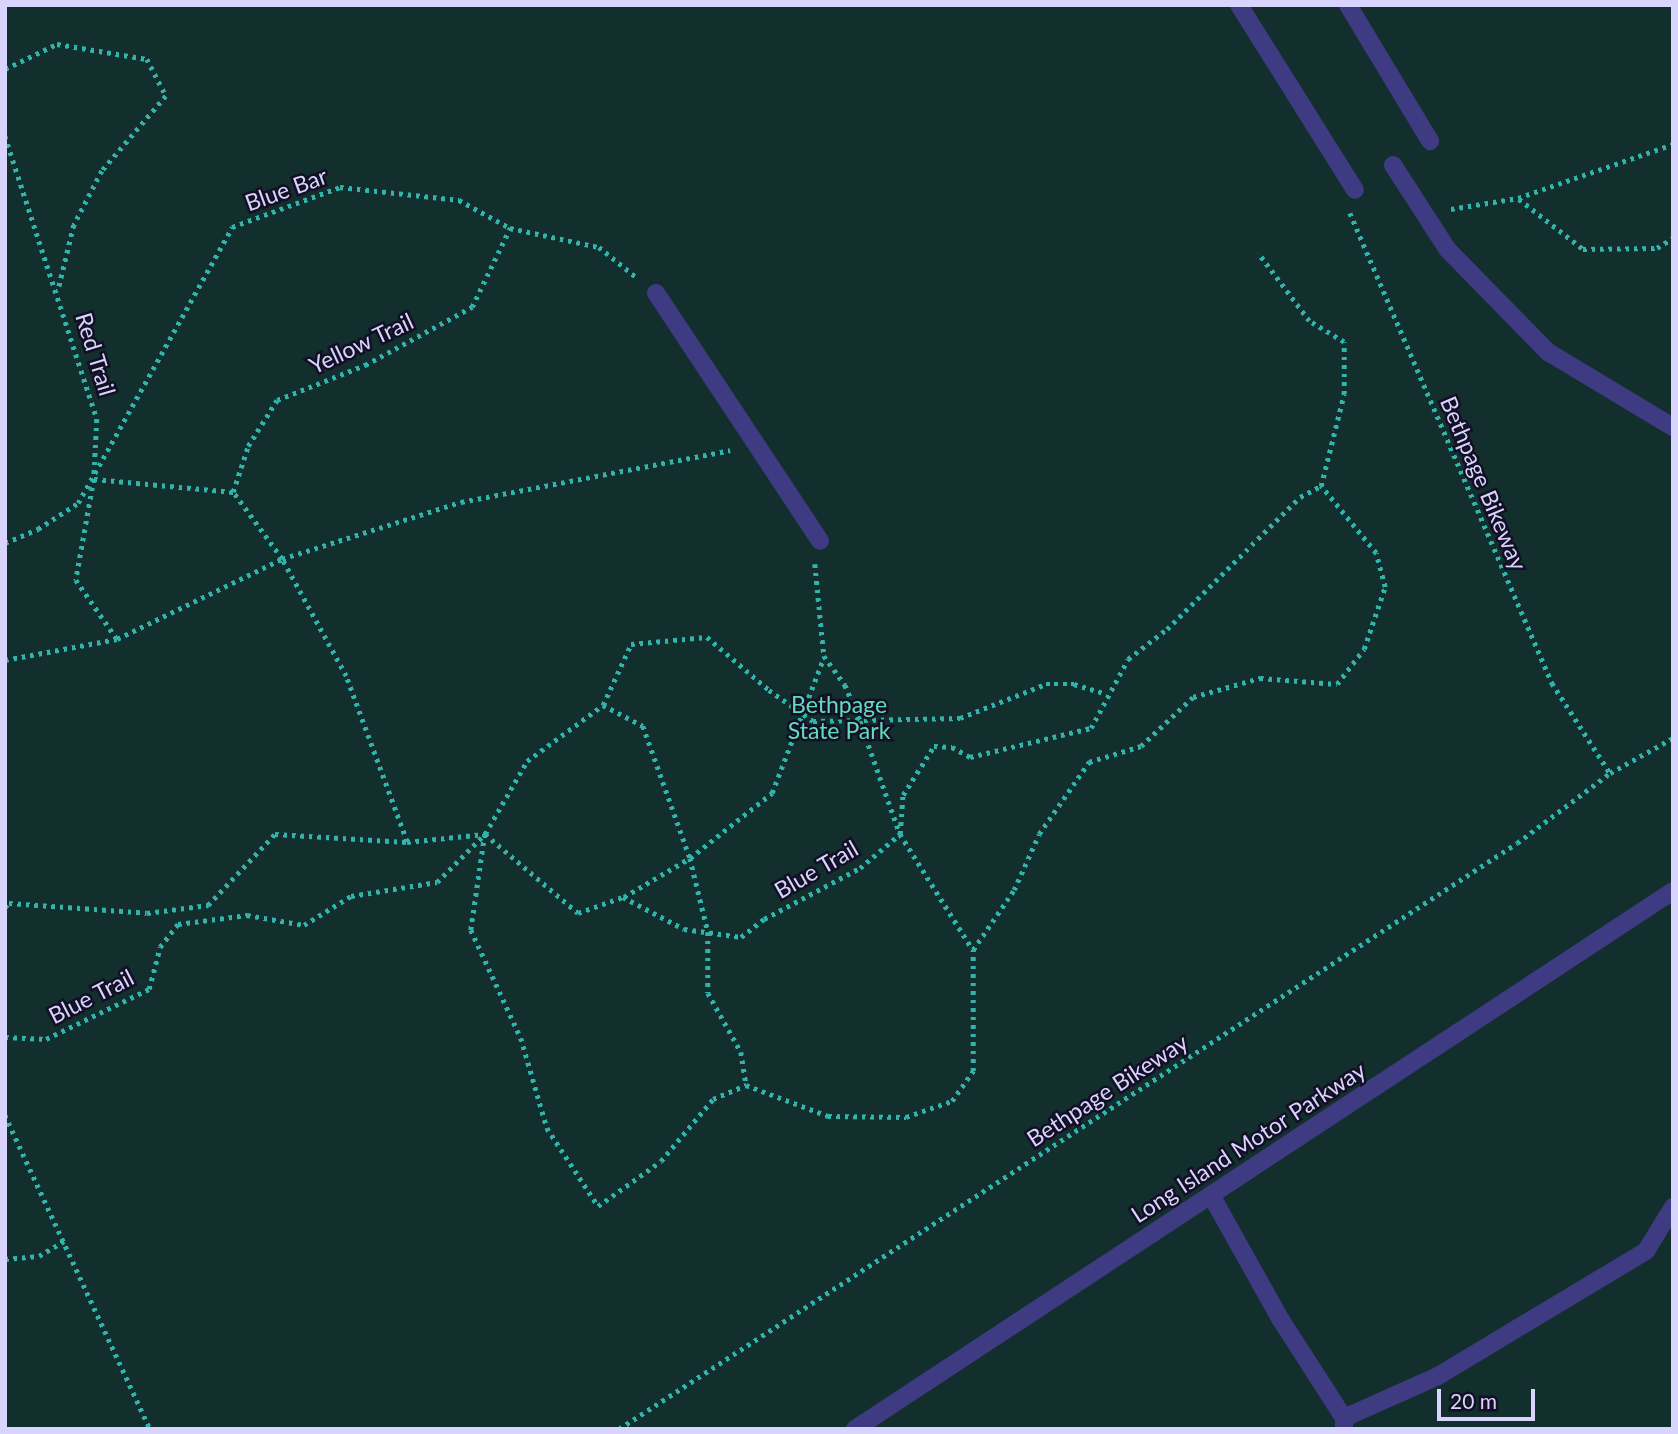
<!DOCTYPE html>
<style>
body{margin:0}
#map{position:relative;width:1678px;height:1434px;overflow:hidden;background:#130f25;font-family:Lato,sans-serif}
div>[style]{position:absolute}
.green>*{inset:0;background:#122f2e}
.path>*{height:4.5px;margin-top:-2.25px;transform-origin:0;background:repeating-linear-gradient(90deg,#32b4ad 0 3.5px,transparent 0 8.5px)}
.minor>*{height:18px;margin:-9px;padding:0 9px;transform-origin:9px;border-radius:9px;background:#3e3b83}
span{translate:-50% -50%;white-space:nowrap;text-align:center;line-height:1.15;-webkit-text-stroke:5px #130f25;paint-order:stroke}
.street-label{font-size:23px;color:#d9d4fe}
.park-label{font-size:23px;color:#61ddbe}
.frame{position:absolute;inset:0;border:7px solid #d9d4fe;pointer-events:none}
.scale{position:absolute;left:1437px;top:1389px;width:98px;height:32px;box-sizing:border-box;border:4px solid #d9d4fe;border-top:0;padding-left:9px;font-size:21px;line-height:24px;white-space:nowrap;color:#d9d4fe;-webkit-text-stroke:5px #130f25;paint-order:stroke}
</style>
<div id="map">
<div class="green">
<i style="clip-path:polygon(5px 5px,1673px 5px,1673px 1429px,5px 1429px)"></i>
</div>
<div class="path">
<i style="left:5px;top:69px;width:58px;rotate:-25.7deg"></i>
<i style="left:57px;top:44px;width:91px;rotate:9.5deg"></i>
<i style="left:147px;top:59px;width:42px;rotate:62.8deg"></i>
<i style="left:166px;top:96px;width:99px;rotate:130.5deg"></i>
<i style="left:102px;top:171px;width:61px;rotate:117.4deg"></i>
<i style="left:74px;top:225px;width:68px;rotate:103.6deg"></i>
<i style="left:5px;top:136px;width:298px;rotate:72deg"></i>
<i style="left:97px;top:419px;width:60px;rotate:92.9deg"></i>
<i style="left:94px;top:479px;width:103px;rotate:100.1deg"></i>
<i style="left:76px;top:580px;width:72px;rotate:55.2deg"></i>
<i style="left:1519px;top:199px;width:81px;rotate:38deg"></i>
<i style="left:1583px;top:249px;width:74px;rotate:-0.8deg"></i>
<i style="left:1657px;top:248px;width:19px;rotate:-32deg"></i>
<i style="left:1451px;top:209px;width:68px;rotate:-9.3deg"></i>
<i style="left:1518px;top:198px;width:164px;rotate:-19.2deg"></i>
<i style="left:1350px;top:213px;width:512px;rotate:66.74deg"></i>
<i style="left:1552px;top:683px;width:107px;rotate:57.2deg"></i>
<i style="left:94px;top:479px;width:140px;rotate:5.3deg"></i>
<i style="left:5px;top:543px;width:36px;rotate:-23deg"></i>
<i style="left:38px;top:529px;width:48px;rotate:-33deg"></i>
<i style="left:78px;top:503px;width:316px;rotate:-60.8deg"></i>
<i style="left:232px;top:227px;width:115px;rotate:-20.3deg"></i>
<i style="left:340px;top:187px;width:120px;rotate:6.2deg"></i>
<i style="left:459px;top:200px;width:58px;rotate:28.8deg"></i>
<i style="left:510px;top:228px;width:91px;rotate:12.1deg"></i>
<i style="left:599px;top:247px;width:48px;rotate:39deg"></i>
<i style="left:815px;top:564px;width:92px;rotate:84.4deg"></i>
<i style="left:824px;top:656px;width:36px;rotate:54deg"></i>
<i style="left:845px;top:685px;width:39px;rotate:67deg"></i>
<i style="left:860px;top:721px;width:120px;rotate:70.5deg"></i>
<i style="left:900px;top:834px;width:137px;rotate:57.8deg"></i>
<i style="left:5px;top:660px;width:114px;rotate:-10.6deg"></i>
<i style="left:117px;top:639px;width:183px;rotate:-25.9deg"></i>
<i style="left:282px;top:559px;width:188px;rotate:-17.7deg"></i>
<i style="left:461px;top:502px;width:274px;rotate:-10.9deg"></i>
<i style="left:603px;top:705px;width:45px;rotate:27.7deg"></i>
<i style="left:643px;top:726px;width:140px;rotate:70.4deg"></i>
<i style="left:690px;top:858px;width:76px;rotate:76.3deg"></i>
<i style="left:708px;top:932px;width:61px;rotate:90deg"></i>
<i style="left:708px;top:993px;width:68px;rotate:60.8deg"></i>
<i style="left:741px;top:1052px;width:33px;rotate:81deg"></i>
<i style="left:485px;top:834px;width:84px;rotate:-60.1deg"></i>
<i style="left:527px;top:761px;width:94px;rotate:-36.4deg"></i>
<i style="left:603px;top:705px;width:67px;rotate:-65.3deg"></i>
<i style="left:631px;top:644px;width:76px;rotate:-5.3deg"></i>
<i style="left:707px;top:637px;width:82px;rotate:40.5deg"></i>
<i style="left:769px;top:690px;width:54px;rotate:35.2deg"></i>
<i style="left:813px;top:721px;width:147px;rotate:-1.2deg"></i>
<i style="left:960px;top:718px;width:92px;rotate:-21.6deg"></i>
<i style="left:1046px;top:684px;width:28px"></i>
<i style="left:1074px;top:684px;width:34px;rotate:17deg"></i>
<i style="left:407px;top:842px;width:177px;rotate:-110.2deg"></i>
<i style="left:346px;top:676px;width:133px;rotate:-118.7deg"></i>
<i style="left:282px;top:559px;width:83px;rotate:-126.2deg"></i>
<i style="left:233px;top:492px;width:48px;rotate:-71.9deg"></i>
<i style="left:248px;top:446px;width:54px;rotate:-57.8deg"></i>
<i style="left:277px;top:400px;width:95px;rotate:-21.7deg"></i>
<i style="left:365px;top:365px;width:122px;rotate:-28.5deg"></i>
<i style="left:472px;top:307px;width:88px;rotate:-64.3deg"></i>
<i style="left:624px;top:897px;width:77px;rotate:-30.6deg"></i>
<i style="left:690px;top:858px;width:105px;rotate:-38.4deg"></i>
<i style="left:772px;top:793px;width:146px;rotate:-69.1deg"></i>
<i style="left:5px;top:907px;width:6px;rotate:-45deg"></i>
<i style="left:9px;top:903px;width:138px;rotate:4.1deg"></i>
<i style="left:147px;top:913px;width:62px;rotate:-7.5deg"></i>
<i style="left:208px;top:905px;width:98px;rotate:-46.7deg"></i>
<i style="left:275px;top:834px;width:132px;rotate:3.5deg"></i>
<i style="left:407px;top:842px;width:78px;rotate:-5.9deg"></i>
<i style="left:485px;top:834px;width:97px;rotate:98.3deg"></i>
<i style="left:471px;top:930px;width:119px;rotate:65.2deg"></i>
<i style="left:521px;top:1038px;width:94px;rotate:73.9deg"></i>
<i style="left:547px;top:1128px;width:93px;rotate:56.8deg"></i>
<i style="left:598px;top:1206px;width:77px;rotate:-35.5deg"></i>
<i style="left:661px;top:1161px;width:81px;rotate:-50deg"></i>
<i style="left:713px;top:1099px;width:36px;rotate:-23deg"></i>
<i style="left:746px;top:1085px;width:88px;rotate:20.7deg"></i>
<i style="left:828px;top:1116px;width:78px;rotate:0.7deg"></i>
<i style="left:906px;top:1117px;width:49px;rotate:-19.2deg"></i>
<i style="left:952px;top:1101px;width:37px;rotate:-55deg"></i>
<i style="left:973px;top:1071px;width:121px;rotate:-90deg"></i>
<i style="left:973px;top:950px;width:73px;rotate:-55.7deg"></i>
<i style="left:1014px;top:890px;width:61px;rotate:-65.9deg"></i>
<i style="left:1039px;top:834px;width:88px;rotate:-55.2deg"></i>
<i style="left:1089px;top:762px;width:54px;rotate:-17.1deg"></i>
<i style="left:1141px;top:746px;width:71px;rotate:-43.3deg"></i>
<i style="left:1193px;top:697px;width:70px;rotate:-15.8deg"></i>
<i style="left:1260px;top:678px;width:77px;rotate:4.5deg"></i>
<i style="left:1337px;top:684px;width:44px;rotate:-52.4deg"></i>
<i style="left:1364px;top:649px;width:65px;rotate:-71.3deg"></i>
<i style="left:1385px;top:587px;width:35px;rotate:-105deg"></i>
<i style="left:1376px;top:553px;width:87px;rotate:-129.4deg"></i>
<i style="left:5px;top:1037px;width:41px;rotate:2.8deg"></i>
<i style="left:46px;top:1039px;width:114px;rotate:-25.9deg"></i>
<i style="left:149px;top:989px;width:43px;rotate:-75.3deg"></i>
<i style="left:160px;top:947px;width:29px;rotate:-52deg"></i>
<i style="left:178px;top:924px;width:70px;rotate:-7.4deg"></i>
<i style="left:247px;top:915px;width:58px;rotate:10deg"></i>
<i style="left:304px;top:925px;width:55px;rotate:-31.7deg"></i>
<i style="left:351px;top:896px;width:87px;rotate:-9.2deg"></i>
<i style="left:437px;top:882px;width:68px;rotate:-45deg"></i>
<i style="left:485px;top:834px;width:122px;rotate:40.3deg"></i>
<i style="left:578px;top:913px;width:48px;rotate:-19.6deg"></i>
<i style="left:623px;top:897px;width:69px;rotate:27.7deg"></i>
<i style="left:684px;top:929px;width:58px;rotate:8deg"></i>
<i style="left:741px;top:937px;width:29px;rotate:-38deg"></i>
<i style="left:764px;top:919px;width:109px;rotate:-28deg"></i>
<i style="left:860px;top:868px;width:52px;rotate:-40.4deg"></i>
<i style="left:900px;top:834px;width:39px;rotate:-86deg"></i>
<i style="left:903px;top:795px;width:58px;rotate:-57.7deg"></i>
<i style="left:934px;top:746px;width:18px;rotate:3deg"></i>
<i style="left:952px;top:747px;width:21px;rotate:29deg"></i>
<i style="left:970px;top:757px;width:124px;rotate:-13.5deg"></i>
<i style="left:1091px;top:728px;width:78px;rotate:-61.8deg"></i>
<i style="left:1128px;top:659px;width:49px;rotate:-37.6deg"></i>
<i style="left:1167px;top:629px;width:187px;rotate:-44.8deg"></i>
<i style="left:1300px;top:497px;width:24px;rotate:-28deg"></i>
<i style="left:1321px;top:486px;width:95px;rotate:-76deg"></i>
<i style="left:1344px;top:394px;width:52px;rotate:-90deg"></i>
<i style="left:1344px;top:342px;width:41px;rotate:-149deg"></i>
<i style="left:1309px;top:321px;width:85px;rotate:-126.9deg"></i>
<i style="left:5px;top:1115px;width:346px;rotate:65.2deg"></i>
<i style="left:5px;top:1259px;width:34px;rotate:-5deg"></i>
<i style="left:39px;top:1256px;width:29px;rotate:-31deg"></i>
<i style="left:619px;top:1429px;width:1072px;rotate:-33.13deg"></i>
<i style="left:1517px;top:843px;width:116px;rotate:-37deg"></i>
<i style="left:1610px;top:773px;width:72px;rotate:-29.1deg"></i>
</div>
<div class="minor">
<i style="left:1239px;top:5px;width:218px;rotate:57.9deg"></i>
<i style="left:1348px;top:5px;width:159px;rotate:58.9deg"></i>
<i style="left:1393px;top:165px;width:101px;rotate:57.1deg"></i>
<i style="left:1448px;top:250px;width:143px;rotate:45.6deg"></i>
<i style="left:1548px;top:352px;width:146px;rotate:31deg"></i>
<i style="left:656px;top:293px;width:297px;rotate:56.5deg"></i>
<i style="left:1211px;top:1195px;width:143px;rotate:60.8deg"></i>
<i style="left:1281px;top:1320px;width:117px;rotate:57.3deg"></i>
<i style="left:1344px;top:1418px;width:10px;rotate:90deg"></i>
<i style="left:1344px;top:1418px;width:103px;rotate:-24.1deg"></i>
<i style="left:1438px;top:1376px;width:243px;rotate:-31deg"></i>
<i style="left:1646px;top:1251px;width:52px;rotate:-58.5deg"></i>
<i style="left:855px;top:1429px;width:979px;rotate:-33.33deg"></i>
</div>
<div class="street-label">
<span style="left:286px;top:189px;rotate:-20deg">Blue Bar</span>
<span style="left:361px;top:343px;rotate:-25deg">Yellow Trail</span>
<span style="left:96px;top:354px;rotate:73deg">Red Trail</span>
<span style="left:1484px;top:483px;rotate:67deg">Bethpage Bikeway</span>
<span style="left:816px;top:869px;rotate:-30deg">Blue Trail</span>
<span style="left:91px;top:996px;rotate:-27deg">Blue Trail</span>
<span style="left:1107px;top:1090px;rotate:-33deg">Bethpage Bikeway</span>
<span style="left:1248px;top:1142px;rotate:-33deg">Long Island Motor Parkway</span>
</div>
<div class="park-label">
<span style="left:839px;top:717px">Bethpage<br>State Park</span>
</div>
<div class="frame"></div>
<div class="scale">20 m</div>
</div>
